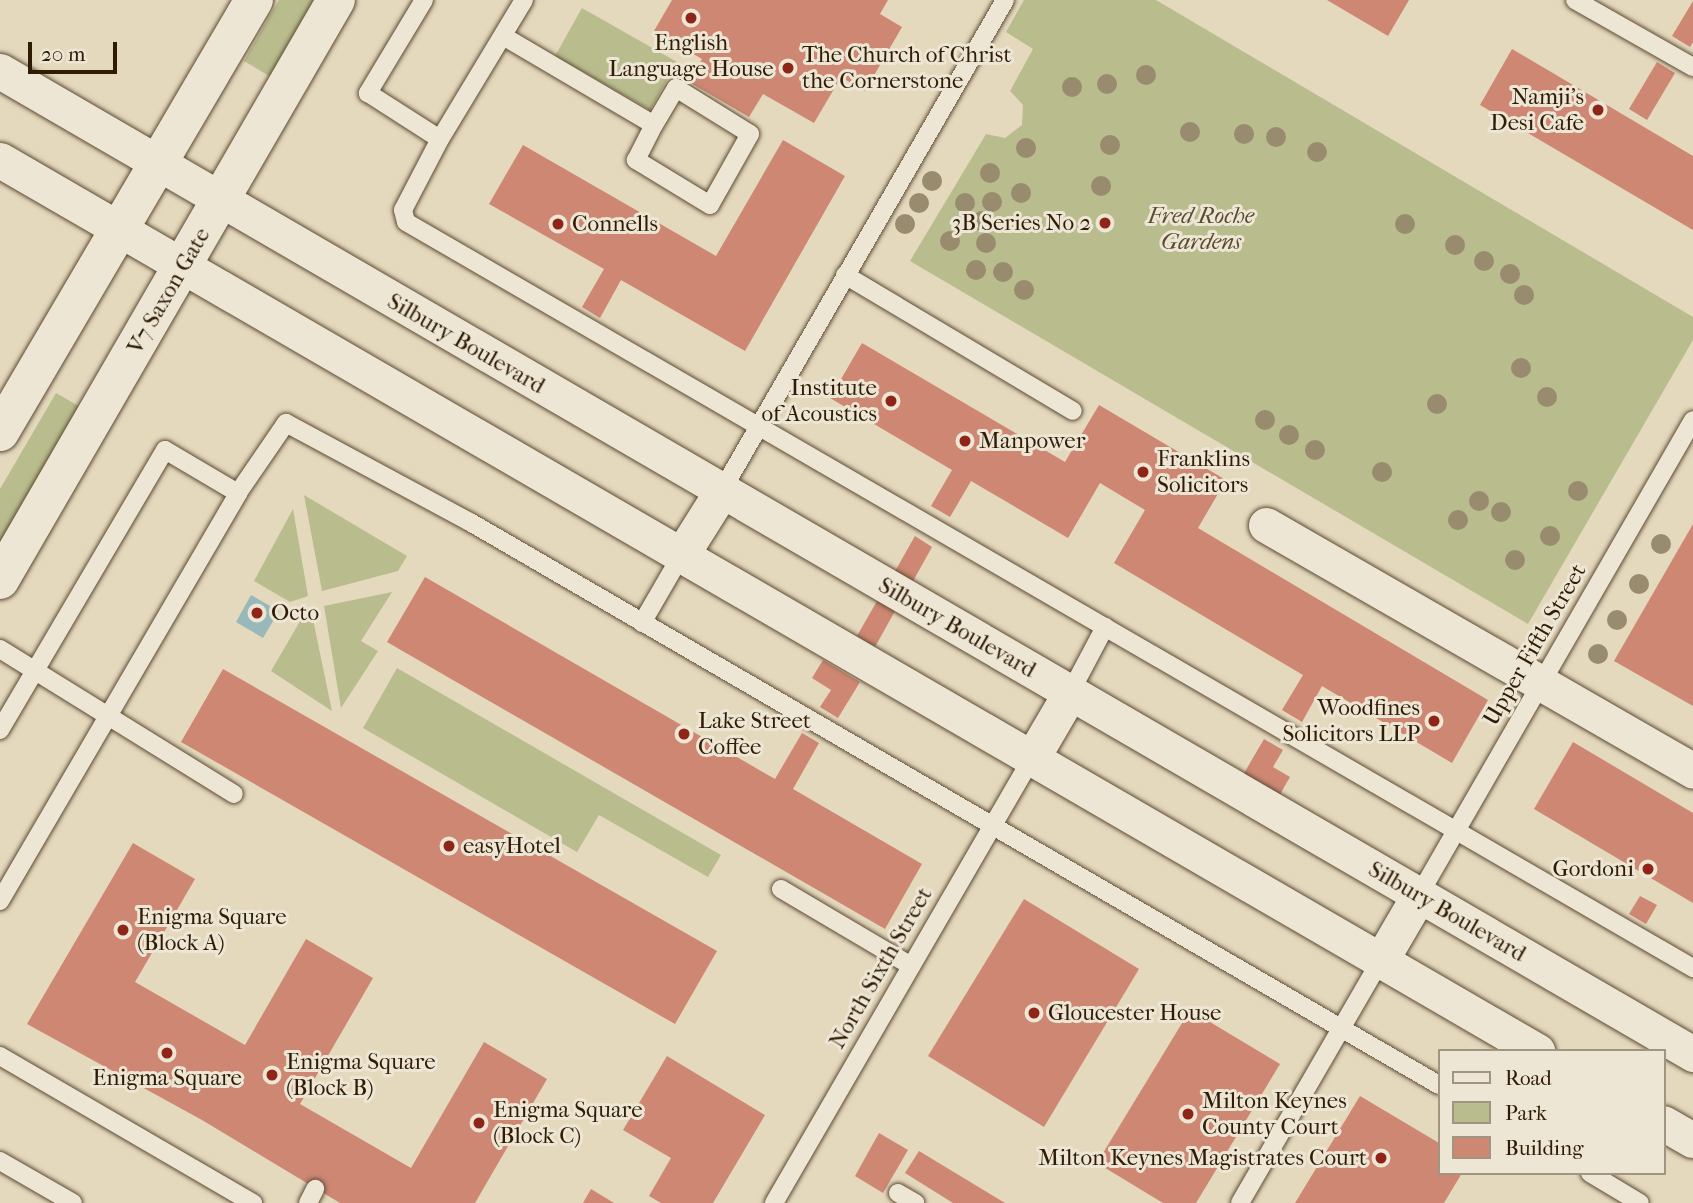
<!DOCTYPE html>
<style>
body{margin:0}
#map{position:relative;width:1693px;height:1203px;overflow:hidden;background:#e4d8bd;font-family:"IM FELL French Canon",serif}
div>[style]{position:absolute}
.green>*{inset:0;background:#b9bd8e}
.water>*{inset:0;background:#98b8b9}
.building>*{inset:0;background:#cd8773}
.roads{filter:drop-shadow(0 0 2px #5d4b33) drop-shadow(0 0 2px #5d4b33)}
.lane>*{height:18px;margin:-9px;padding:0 9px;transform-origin:9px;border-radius:9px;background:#ede6d4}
.street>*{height:35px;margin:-17.5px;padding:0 17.5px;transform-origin:17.5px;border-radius:17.5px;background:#ede6d4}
.secondary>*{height:38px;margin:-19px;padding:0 19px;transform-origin:19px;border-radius:19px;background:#ede6d4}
.trees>*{width:20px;height:20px;margin:-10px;border-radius:50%;background:#988b6e}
.dots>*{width:19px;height:19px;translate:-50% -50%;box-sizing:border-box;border:4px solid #ede6d4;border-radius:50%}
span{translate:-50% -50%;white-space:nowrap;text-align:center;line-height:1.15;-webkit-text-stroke:6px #ede6d4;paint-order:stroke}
.poi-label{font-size:23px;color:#301c05}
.left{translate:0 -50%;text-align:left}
.right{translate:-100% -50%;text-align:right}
.park-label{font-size:23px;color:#594c2e;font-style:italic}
.street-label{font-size:23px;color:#301c05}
.legend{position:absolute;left:1438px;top:1049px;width:228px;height:126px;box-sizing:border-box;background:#ede6d4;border:2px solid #a19581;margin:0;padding:9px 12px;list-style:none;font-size:21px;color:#301c05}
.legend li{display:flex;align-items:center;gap:14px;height:35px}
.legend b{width:35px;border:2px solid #a19581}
.scale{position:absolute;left:28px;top:42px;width:89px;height:32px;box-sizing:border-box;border:4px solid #301c05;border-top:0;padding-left:9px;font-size:21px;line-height:24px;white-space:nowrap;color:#301c05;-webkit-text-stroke:5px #ede6d4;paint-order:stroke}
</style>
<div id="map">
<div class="green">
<i style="clip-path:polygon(279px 0,316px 0,271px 77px,244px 61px)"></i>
<i style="clip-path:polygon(1024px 0,1156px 0,1693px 317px,1693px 340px,1528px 624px,910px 261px,986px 134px,1005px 138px,1022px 125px,1023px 105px,1010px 91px,1033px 49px,1006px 32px)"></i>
<i style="clip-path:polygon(582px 8px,677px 62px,650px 110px,555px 56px)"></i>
<i style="clip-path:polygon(56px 393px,84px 409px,0 551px,0 489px)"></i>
<i style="clip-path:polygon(304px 495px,407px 556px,398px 571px,322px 591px)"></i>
<i style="clip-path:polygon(293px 509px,308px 596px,290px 602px,254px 581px)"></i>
<i style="clip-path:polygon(392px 592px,361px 641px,378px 651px,341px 708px,324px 606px)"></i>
<i style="clip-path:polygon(311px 610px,332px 711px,271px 671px,306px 611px)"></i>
<i style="clip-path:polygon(397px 668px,721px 855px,708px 877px,599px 815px,577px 852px,363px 728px)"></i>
</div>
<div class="water">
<i style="clip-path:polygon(251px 595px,279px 611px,263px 638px,236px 622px)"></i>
</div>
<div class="building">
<i style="clip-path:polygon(672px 0,888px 0,880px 14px,902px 27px,865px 91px,841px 77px,814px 123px,763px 94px,749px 117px,689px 82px,702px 59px,654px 31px)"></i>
<i style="clip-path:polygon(1327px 0,1409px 0,1388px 36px)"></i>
<i style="clip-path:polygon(1693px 1px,1693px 42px,1690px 47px,1672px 36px)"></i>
<i style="clip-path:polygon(1512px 49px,1693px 156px,1693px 230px,1480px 105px)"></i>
<i style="clip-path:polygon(1657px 62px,1675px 73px,1647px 120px,1629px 109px)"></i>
<i style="clip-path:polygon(783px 140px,845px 176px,745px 351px,621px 280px,600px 318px,582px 307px,604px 269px,489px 204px,523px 145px,716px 256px)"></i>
<i style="clip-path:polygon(862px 343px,1065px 462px,1099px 405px,1226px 480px,1198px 528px,1488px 700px,1452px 763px,1322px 686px,1302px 722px,1282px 710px,1303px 675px,1114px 563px,1145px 510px,1100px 483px,1068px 538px,971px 481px,950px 517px,931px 506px,952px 470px,830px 398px)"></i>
<i style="clip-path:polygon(1693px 524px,1693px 706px,1614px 661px)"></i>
<i style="clip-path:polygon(915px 536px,932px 547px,912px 583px,894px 573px)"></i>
<i style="clip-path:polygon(425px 577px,775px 779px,802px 733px,819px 743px,793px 789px,922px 864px,885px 929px,387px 642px)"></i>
<i style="clip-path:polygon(877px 601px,895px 611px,875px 647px,857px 636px)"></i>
<i style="clip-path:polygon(823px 660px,860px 682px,838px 718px,820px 707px,831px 690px,812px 678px)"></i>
<i style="clip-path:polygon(223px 669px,717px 951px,675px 1024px,181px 742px)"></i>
<i style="clip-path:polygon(1264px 739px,1283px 750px,1273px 767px,1290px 777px,1279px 796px,1243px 775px)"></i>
<i style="clip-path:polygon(1573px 742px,1693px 813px,1693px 903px,1534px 809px)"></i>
<i style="clip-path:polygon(133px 843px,195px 879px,135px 982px,245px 1045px,306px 939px,373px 978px,300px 1104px,411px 1168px,484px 1042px,547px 1079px,475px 1203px,340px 1203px,202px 1120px,27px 1024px)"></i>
<i style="clip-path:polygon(1640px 896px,1657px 905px,1646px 924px,1629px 914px)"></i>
<i style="clip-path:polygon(1024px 899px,1139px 969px,1044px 1127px,928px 1056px)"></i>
<i style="clip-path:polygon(1190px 1010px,1280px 1064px,1196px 1203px,1163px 1203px,1097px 1163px)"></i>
<i style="clip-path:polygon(667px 1056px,765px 1115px,713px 1203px,661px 1203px,649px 1196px,671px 1158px,623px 1130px)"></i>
<i style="clip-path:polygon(1360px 1096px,1439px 1143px,1439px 1173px,1462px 1173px,1444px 1203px,1295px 1203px)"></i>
<i style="clip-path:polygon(879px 1133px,908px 1150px,883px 1193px,855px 1176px)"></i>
<i style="clip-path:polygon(919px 1151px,1005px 1203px,953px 1203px,905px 1173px)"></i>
<i style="clip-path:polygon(591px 1189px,614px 1203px,583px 1203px)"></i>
</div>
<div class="roads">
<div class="lane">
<i style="left:424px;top:0;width:109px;rotate:121.1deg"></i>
<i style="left:368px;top:93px;width:85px;rotate:32.6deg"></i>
<i style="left:524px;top:0;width:162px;rotate:121.1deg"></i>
<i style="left:440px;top:139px;width:80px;rotate:117.5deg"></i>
<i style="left:403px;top:210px;width:12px;rotate:76deg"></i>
<i style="left:406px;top:222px;width:1488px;rotate:30.1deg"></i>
<i style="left:1575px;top:0;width:136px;rotate:29.6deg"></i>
<i style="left:503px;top:36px;width:175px;rotate:30.5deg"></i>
<i style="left:654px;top:125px;width:43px;rotate:-59.3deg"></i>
<i style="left:676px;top:88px;width:87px;rotate:31.9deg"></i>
<i style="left:750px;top:134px;width:81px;rotate:119.4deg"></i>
<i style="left:710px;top:205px;width:87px;rotate:-148.7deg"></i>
<i style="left:636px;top:160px;width:39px;rotate:-63deg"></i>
<i style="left:845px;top:275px;width:265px;rotate:30.8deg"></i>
<i style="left:721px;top:492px;width:568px;rotate:-60deg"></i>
<i style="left:642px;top:623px;width:80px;rotate:-59.9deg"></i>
<i style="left:0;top:649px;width:275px;rotate:31.8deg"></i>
<i style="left:1070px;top:693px;width:75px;rotate:-62.1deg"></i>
<i style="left:0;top:730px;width:325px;rotate:-59.5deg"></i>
<i style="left:165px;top:450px;width:85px;rotate:30.5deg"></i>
<i style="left:781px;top:889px;width:151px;rotate:30.6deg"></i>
<i style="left:1419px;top:895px;width:548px;rotate:-60.02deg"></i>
<i style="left:0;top:901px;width:472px;rotate:-59.7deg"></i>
<i style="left:238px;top:493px;width:85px;rotate:-55.6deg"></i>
<i style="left:286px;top:423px;width:209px;rotate:28.3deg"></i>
<i style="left:470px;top:522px;width:1121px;rotate:30.16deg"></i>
<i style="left:0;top:1056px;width:293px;rotate:30.2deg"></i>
<i style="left:0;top:1161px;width:84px;rotate:29.9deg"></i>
<i style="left:1590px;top:1173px;width:58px;rotate:31deg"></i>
<i style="left:898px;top:1193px;width:20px;rotate:30deg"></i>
<i style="left:308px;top:1203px;width:16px;rotate:-63deg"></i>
<i style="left:774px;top:1203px;width:514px;rotate:-59.9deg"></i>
<i style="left:1240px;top:1203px;width:281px;rotate:-59.9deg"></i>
</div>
<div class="street">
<i style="left:0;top:71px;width:1958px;rotate:30.14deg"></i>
<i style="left:0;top:160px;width:1777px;rotate:30.1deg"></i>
<i style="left:1266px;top:525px;width:493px;rotate:29.9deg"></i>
<i style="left:682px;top:554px;width:73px;rotate:-57.8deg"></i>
<i style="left:1032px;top:758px;width:75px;rotate:-59.7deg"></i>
<i style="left:1381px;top:960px;width:75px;rotate:-59.7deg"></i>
<i style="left:1663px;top:1123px;width:34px;rotate:30deg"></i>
</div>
<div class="secondary">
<i style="left:0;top:432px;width:501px;rotate:-59.55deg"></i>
<i style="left:0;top:580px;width:670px;rotate:-59.92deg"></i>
</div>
</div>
<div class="trees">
<i style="left:1146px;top:75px"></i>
<i style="left:1107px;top:84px"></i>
<i style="left:1072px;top:87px"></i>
<i style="left:1190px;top:132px"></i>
<i style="left:1244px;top:134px"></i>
<i style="left:1276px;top:137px"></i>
<i style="left:1110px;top:145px"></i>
<i style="left:1026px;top:148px"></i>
<i style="left:1317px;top:152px"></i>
<i style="left:990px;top:173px"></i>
<i style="left:932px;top:181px"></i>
<i style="left:1101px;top:186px"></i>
<i style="left:1021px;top:193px"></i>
<i style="left:992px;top:202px"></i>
<i style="left:919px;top:203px"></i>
<i style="left:965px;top:203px"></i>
<i style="left:982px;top:221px"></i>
<i style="left:905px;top:224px"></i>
<i style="left:1405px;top:224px"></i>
<i style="left:950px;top:241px"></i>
<i style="left:986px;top:243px"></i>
<i style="left:1455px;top:245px"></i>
<i style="left:1484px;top:261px"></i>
<i style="left:976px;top:270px"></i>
<i style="left:1003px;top:272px"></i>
<i style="left:1510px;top:274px"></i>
<i style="left:1024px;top:290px"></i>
<i style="left:1524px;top:295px"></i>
<i style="left:1521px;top:368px"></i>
<i style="left:1547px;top:397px"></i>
<i style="left:1437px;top:404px"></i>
<i style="left:1265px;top:420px"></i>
<i style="left:1289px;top:435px"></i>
<i style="left:1315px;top:450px"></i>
<i style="left:1382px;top:472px"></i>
<i style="left:1578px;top:491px"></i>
<i style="left:1479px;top:501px"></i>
<i style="left:1501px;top:512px"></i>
<i style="left:1458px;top:520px"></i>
<i style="left:1550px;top:536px"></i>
<i style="left:1661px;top:544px"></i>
<i style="left:1515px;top:560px"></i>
<i style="left:1639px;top:584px"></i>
<i style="left:1617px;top:620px"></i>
<i style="left:1598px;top:654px"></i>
</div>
<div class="dots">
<i style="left:691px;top:18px;background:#8f2418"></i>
<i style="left:788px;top:68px;background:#8f2418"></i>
<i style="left:1598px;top:110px;background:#8f2418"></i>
<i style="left:1105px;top:223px;background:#8f2418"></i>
<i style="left:558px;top:224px;background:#8f2418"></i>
<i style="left:891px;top:401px;background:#8f2418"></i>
<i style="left:965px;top:441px;background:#8f2418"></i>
<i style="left:1143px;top:472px;background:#8f2418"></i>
<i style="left:257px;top:613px;background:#8f2418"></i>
<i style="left:1434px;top:721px;background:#8f2418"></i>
<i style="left:684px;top:734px;background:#8f2418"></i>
<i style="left:449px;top:846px;background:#8f2418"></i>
<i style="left:1648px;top:869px;background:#8f2418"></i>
<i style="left:123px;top:930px;background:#8f2418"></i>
<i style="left:1034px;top:1013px;background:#8f2418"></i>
<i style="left:167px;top:1053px;background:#8f2418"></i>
<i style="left:272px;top:1075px;background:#8f2418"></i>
<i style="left:1188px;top:1114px;background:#8f2418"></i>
<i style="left:479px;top:1123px;background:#8f2418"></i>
<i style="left:1381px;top:1158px;background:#8f2418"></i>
</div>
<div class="poi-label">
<span style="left:691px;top:56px">English<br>Language House</span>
<span class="left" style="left:802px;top:68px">The Church of Christ<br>the Cornerstone</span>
<span class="right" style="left:1584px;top:110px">Namji's<br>Desi Cafe</span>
<span class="right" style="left:1091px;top:223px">3B Series No 2</span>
<span class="left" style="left:572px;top:224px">Connells</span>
<span class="right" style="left:877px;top:401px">Institute<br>of Acoustics</span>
<span class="left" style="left:979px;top:441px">Manpower</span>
<span class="left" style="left:1157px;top:472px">Franklins<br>Solicitors</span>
<span class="left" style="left:271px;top:613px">Octo</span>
<span class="right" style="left:1420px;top:721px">Woodfines<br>Solicitors LLP</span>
<span class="left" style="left:698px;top:734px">Lake Street<br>Coffee</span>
<span class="left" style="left:463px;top:846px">easyHotel</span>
<span class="right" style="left:1634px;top:869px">Gordoni</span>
<span class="left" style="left:137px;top:930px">Enigma Square<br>(Block A)</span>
<span class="left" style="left:1048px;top:1013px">Gloucester House</span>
<span class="left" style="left:286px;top:1075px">Enigma Square<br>(Block B)</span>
<span style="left:167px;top:1078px">Enigma Square</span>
<span class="left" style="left:1202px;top:1114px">Milton Keynes<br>County Court</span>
<span class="left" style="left:493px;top:1123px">Enigma Square<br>(Block C)</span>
<span class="right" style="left:1367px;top:1158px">Milton Keynes Magistrates Court</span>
</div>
<div class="park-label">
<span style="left:1201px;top:229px">Fred Roche<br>Gardens</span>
</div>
<div class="street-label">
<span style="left:169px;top:291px;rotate:-60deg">V7 Saxon Gate</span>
<span style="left:466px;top:344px;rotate:30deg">Silbury Boulevard</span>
<span style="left:957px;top:628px;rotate:30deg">Silbury Boulevard</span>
<span style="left:1535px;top:645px;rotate:-60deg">Upper Fifth Street</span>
<span style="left:1447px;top:912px;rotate:30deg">Silbury Boulevard</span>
<span style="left:881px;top:968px;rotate:-60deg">North Sixth Street</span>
</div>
<ul class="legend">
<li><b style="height:9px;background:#ede6d4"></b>Road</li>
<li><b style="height:19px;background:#b9bd8e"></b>Park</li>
<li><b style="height:19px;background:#cd8773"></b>Building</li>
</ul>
<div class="scale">20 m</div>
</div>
